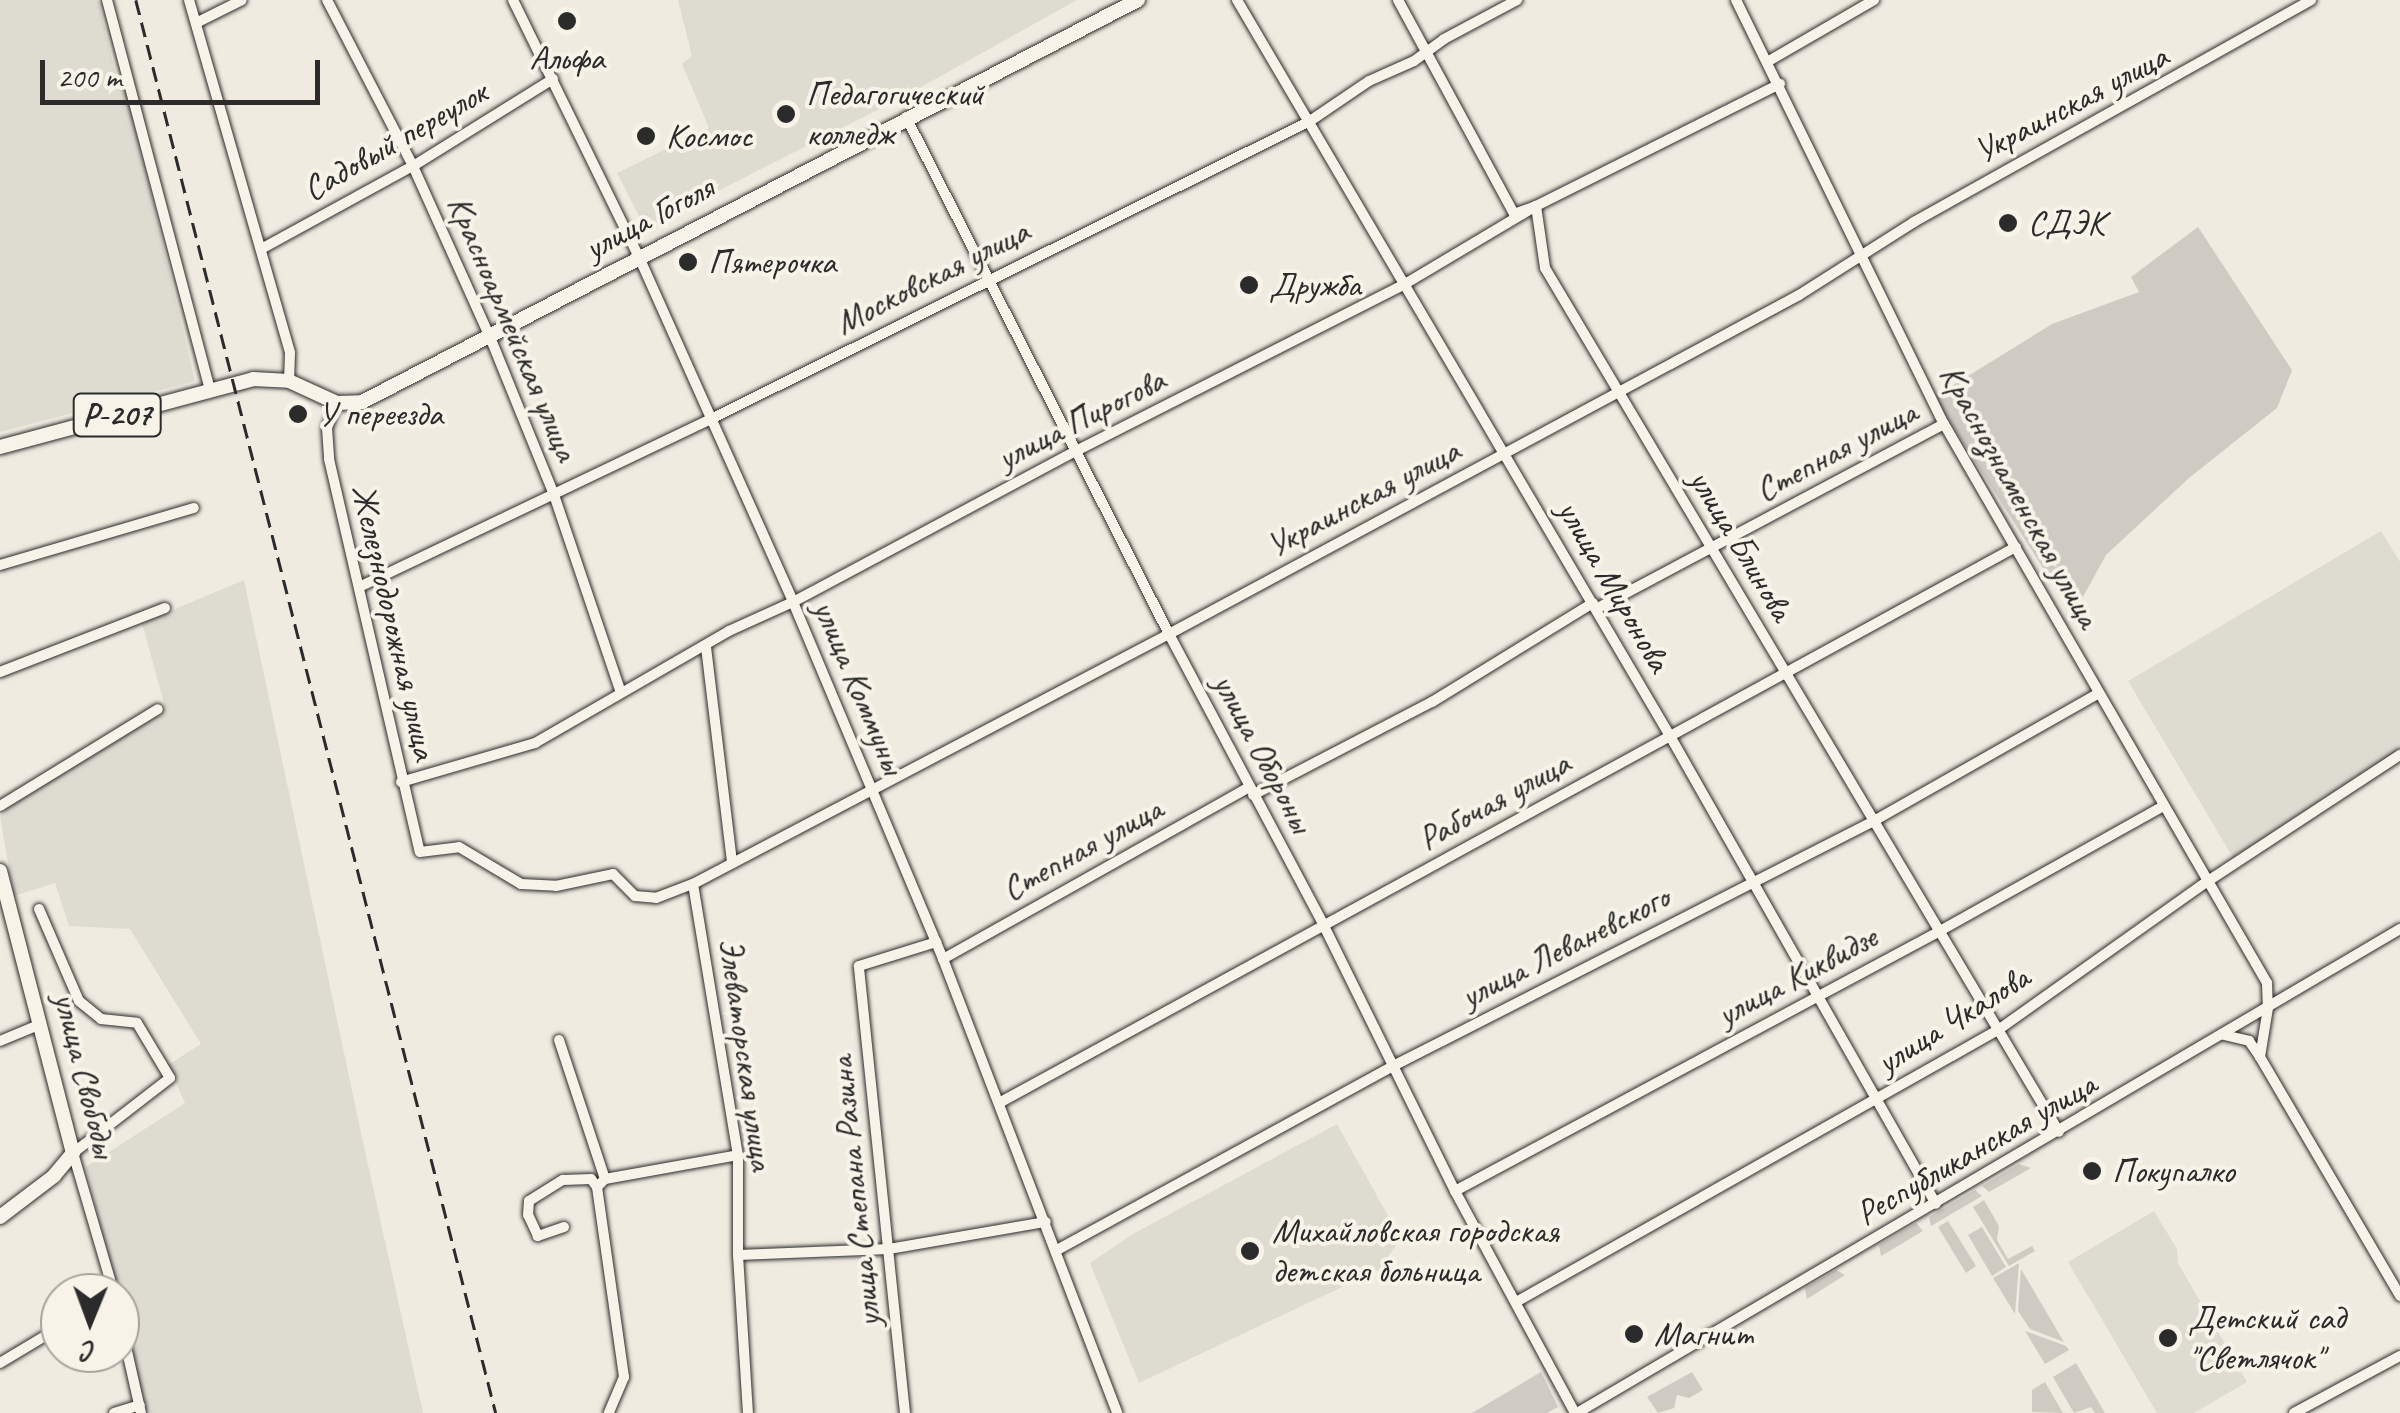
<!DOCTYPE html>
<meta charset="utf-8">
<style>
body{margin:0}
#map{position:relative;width:2400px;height:1413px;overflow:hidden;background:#efebe0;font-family:Caveat,sans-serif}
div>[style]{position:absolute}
.built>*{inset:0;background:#dedbd1}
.green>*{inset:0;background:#cfcbc2}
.roads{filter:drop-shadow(0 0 2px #2b2b2b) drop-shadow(0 0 2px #2b2b2b)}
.minor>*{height:10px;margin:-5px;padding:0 5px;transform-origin:5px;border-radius:5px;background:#f7f3e8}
.major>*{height:14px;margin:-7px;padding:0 7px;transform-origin:7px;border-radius:7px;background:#f7f3e8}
.rail>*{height:2.5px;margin-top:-1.25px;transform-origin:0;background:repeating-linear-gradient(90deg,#2b2b2b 0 15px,transparent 0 23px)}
.dots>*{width:28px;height:28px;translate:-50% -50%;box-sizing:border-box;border:5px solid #f7f3e8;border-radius:50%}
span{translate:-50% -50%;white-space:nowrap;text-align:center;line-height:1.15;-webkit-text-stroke:8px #f7f3e8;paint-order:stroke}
.shield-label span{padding:2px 8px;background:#f7f3e8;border:2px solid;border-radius:8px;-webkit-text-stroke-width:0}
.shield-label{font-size:32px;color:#2b2b2b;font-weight:700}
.poi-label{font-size:35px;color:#2b2b2b}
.left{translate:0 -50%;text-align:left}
.street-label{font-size:35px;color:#2b2b2b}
.north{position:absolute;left:40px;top:1273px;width:100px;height:100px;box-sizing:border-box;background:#f7f3e8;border:2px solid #a5a39c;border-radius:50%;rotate:181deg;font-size:28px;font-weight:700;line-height:40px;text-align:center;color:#2b2b2b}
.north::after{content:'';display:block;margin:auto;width:35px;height:45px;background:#2b2b2b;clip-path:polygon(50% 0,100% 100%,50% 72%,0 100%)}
.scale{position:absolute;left:40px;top:60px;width:280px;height:45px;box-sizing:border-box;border:5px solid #2b2b2b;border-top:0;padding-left:12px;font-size:30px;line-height:35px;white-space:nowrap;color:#2b2b2b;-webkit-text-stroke:8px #f7f3e8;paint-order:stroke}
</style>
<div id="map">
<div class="built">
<i style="clip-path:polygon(0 0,98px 0,116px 75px,127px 92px,195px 381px,0 432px)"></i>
<i style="clip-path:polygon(678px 0,1077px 0,905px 96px,645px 228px,617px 173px,709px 128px,682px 64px,692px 56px)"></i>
<i style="clip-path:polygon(2381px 531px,2400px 562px,2400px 750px,2234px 859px,2128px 681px)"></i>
<i style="clip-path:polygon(244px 580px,361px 1133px,423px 1413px,146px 1413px,86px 1167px,185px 1103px,168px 1065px,201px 1044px,130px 929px,69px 926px,55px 883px,14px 896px,0 817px,20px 796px,165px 707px,142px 623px)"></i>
<i style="clip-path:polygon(1337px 1124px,1401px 1239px,1378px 1270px,1139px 1383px,1090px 1263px,1133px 1234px)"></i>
<i style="clip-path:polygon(2154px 1211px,2177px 1249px,2178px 1263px,2247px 1382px,2194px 1413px,2157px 1413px,2068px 1262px)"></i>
</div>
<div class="green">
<i style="clip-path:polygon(2198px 227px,2292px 370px,2277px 408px,2189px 478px,2106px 555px,2073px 615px,1934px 397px,2052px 324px,2139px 292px,2131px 277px)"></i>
<i style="clip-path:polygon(2019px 1164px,2031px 1168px,1989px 1192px,1982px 1186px)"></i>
<i style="clip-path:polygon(1975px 1190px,1982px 1196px,1931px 1226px,1929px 1217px)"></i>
<i style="clip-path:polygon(1984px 1200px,1999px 1226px,1997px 1240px,2008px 1259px,2032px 1246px,2035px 1251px,2009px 1266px,1973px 1207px)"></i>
<i style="clip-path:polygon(1948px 1221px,1976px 1266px,1966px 1273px,1938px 1227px)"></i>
<i style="clip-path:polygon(1916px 1223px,1923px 1231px,1881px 1256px,1879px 1245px)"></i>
<i style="clip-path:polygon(1982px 1227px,2006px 1267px,1992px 1276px,1968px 1235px)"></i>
<i style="clip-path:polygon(2019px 1263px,2015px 1314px,1993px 1278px)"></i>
<i style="clip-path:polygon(2021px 1269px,2064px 1342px,2030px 1329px,2018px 1311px)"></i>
<i style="clip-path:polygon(1836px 1270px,1845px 1275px,1807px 1299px,1805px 1288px)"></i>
<i style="clip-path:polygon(2025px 1331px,2066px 1346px,2069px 1350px,2045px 1364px)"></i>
<i style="clip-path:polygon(2076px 1363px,2105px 1413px,2095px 1413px,2091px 1407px,2074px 1413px,2053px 1377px)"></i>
<i style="clip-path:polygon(1541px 1372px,1558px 1407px,1547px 1413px,1472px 1413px)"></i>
<i style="clip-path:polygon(1692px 1372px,1703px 1390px,1689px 1398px,1677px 1395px,1674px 1408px,1658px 1413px,1647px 1397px)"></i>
<i style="clip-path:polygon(2045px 1382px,2063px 1413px,2032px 1412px,2032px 1390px)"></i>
</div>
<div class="roads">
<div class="minor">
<i style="left:107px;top:0;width:403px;rotate:75.2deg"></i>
<i style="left:189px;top:0;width:367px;rotate:74deg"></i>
<i style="left:290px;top:353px;width:28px;rotate:92deg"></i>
<i style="left:327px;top:0;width:187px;rotate:62.6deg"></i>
<i style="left:413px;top:166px;width:188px;rotate:65.8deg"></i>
<i style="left:490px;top:337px;width:167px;rotate:67.9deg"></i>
<i style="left:553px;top:492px;width:209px;rotate:71.3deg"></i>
<i style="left:513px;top:0;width:286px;rotate:63.9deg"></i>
<i style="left:639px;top:257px;width:378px;rotate:65.9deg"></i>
<i style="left:793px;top:602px;width:387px;rotate:67.2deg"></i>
<i style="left:943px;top:959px;width:486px;rotate:69deg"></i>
<i style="left:1237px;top:0;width:854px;rotate:59.53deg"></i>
<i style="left:1670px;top:736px;width:538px;rotate:60.39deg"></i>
<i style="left:1398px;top:0;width:243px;rotate:61.5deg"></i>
<i style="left:1514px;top:214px;width:23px;rotate:-20deg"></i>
<i style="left:1536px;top:206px;width:63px;rotate:81.7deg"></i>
<i style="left:1545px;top:268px;width:1005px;rotate:59.25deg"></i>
<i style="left:1736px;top:0;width:472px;rotate:63.9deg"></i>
<i style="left:1944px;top:424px;width:646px;rotate:59.98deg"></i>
<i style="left:2267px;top:983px;width:25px;rotate:88deg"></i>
<i style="left:2268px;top:1008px;width:50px;rotate:99.3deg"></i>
<i style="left:2260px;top:1057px;width:277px;rotate:59.6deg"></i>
<i style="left:196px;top:23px;width:51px;rotate:-26.6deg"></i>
<i style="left:1767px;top:62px;width:124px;rotate:-30.1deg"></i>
<i style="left:906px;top:117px;width:580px;rotate:63.04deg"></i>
<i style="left:1169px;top:634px;width:331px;rotate:62deg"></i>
<i style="left:1324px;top:926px;width:296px;rotate:63.7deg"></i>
<i style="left:1455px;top:1191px;width:252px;rotate:61.6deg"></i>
<i style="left:263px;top:248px;width:171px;rotate:-28.7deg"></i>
<i style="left:413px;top:166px;width:165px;rotate:-31.9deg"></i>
<i style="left:337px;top:403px;width:27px;rotate:112deg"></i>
<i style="left:327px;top:428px;width:31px;rotate:86deg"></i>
<i style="left:329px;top:459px;width:403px;rotate:77deg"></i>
<i style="left:420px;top:852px;width:39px;rotate:-7deg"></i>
<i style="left:459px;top:847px;width:72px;rotate:30.8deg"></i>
<i style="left:521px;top:884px;width:35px;rotate:3deg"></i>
<i style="left:556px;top:886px;width:58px;rotate:-11.9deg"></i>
<i style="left:613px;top:874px;width:31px;rotate:45deg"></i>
<i style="left:635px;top:896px;width:21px;rotate:5deg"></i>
<i style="left:656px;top:898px;width:40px;rotate:-21deg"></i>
<i style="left:693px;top:884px;width:538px;rotate:-27.71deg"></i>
<i style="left:1169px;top:634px;width:715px;rotate:-28.28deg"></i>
<i style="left:1799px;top:295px;width:136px;rotate:-32.4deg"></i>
<i style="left:1914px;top:222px;width:455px;rotate:-29.2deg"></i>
<i style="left:0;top:565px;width:202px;rotate:-16.4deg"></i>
<i style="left:361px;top:586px;width:388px;rotate:-25.5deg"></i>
<i style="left:711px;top:419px;width:669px;rotate:-26.45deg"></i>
<i style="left:1310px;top:121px;width:71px;rotate:-34.1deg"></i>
<i style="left:1369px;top:81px;width:49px;rotate:-24deg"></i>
<i style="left:1414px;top:61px;width:37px;rotate:-36deg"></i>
<i style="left:1444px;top:39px;width:83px;rotate:-28.1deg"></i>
<i style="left:1596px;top:609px;width:394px;rotate:-28deg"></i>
<i style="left:706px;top:647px;width:216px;rotate:83.1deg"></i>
<i style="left:0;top:672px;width:177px;rotate:-21.2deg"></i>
<i style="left:401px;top:782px;width:140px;rotate:-16.2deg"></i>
<i style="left:535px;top:743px;width:224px;rotate:-30deg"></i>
<i style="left:729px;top:631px;width:70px;rotate:-24.4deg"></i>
<i style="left:793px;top:602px;width:321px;rotate:-28.1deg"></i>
<i style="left:1076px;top:451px;width:369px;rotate:-26.9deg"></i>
<i style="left:1405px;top:284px;width:152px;rotate:-30.8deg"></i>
<i style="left:1536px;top:206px;width:273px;rotate:-26.6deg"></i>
<i style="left:1253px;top:795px;width:202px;rotate:-27.5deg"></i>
<i style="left:1432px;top:702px;width:189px;rotate:-31.6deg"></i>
<i style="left:0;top:806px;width:185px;rotate:-31.5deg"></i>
<i style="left:693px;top:884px;width:275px;rotate:80.6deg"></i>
<i style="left:738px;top:1155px;width:100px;rotate:90deg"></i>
<i style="left:738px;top:1255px;width:158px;rotate:86.4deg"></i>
<i style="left:39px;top:909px;width:100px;rotate:66.5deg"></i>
<i style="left:79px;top:1001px;width:28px;rotate:39deg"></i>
<i style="left:101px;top:1019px;width:36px;rotate:6deg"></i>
<i style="left:137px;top:1023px;width:64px;rotate:59deg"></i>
<i style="left:170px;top:1078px;width:123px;rotate:142.3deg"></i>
<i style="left:73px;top:1153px;width:146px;rotate:73.7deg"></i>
<i style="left:943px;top:959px;width:351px;rotate:-29.3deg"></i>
<i style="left:2224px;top:1035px;width:26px;rotate:13deg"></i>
<i style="left:2249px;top:1041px;width:19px;rotate:55deg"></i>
<i style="left:559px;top:1040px;width:146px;rotate:71.7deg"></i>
<i style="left:605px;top:1179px;width:11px;rotate:135deg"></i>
<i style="left:0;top:1041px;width:44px;rotate:-22.5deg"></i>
<i style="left:999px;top:1103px;width:1159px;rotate:-28.67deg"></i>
<i style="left:605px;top:1179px;width:135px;rotate:-10.2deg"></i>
<i style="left:1455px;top:1191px;width:548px;rotate:-28.2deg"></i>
<i style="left:1938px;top:932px;width:258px;rotate:-29.2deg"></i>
<i style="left:564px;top:1227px;width:28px;rotate:161deg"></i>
<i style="left:538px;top:1236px;width:23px;rotate:-115deg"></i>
<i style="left:528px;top:1215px;width:14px;rotate:-86deg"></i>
<i style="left:529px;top:1201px;width:40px;rotate:-32deg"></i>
<i style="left:563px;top:1180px;width:28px;rotate:-2deg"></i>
<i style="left:591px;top:1179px;width:10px;rotate:53deg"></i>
<i style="left:597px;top:1187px;width:192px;rotate:81.9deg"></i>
<i style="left:624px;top:1377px;width:39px;rotate:113deg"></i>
<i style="left:1057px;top:1250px;width:385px;rotate:-28.7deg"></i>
<i style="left:1395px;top:1065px;width:535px;rotate:-27deg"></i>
<i style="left:1872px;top:822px;width:261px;rotate:-29.6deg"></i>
<i style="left:738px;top:1255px;width:151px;rotate:-2.3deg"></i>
<i style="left:889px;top:1249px;width:159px;rotate:-9.8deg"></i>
<i style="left:1516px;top:1302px;width:553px;rotate:-29.44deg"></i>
<i style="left:1998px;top:1030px;width:257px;rotate:-35.4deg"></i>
<i style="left:2208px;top:881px;width:230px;rotate:-33.3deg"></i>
<i style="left:120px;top:1320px;width:95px;rotate:77.3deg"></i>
<i style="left:0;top:1363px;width:70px;rotate:-31deg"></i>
<i style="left:114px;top:1413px;width:27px;rotate:-17deg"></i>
<i style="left:905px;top:1413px;width:449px;rotate:-95.9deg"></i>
<i style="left:859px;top:966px;width:81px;rotate:-17.3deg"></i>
<i style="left:1577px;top:1413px;width:955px;rotate:-30.46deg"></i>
<i style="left:2294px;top:1413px;width:120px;rotate:-28.3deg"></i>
</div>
<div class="major">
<i style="left:0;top:447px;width:262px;rotate:-15deg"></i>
<i style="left:253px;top:379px;width:36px;rotate:3deg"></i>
<i style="left:289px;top:381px;width:53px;rotate:24.6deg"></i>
<i style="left:337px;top:403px;width:25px;rotate:-2deg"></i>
<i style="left:362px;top:402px;width:874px;rotate:-27.39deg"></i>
<i style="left:0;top:871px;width:291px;rotate:75.5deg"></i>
<i style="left:73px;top:1153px;width:30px;rotate:130deg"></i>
<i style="left:54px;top:1176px;width:68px;rotate:142.8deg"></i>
</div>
</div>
<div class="rail">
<i style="left:136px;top:0;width:1458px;rotate:75.71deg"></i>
</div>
<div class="dots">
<i style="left:567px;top:21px;background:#2b2b2b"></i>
<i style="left:786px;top:114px;background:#2b2b2b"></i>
<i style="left:646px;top:136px;background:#2b2b2b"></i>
<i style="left:2008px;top:223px;background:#2b2b2b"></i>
<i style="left:688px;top:262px;background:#2b2b2b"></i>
<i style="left:1249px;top:285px;background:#2b2b2b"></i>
<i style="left:298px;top:414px;background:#2b2b2b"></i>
<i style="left:2092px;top:1171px;background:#2b2b2b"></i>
<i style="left:1250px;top:1251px;background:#2b2b2b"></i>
<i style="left:1634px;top:1334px;background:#2b2b2b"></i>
<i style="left:2168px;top:1338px;background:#2b2b2b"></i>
</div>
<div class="shield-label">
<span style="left:117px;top:415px">Р-207</span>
</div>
<div class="poi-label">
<span style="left:567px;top:58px">Альфа</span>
<span class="left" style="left:806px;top:114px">Педагогический<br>колледж</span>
<span class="left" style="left:666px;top:136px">Космос</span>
<span class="left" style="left:2028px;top:223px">СДЭК</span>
<span class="left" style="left:708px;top:262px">Пятерочка</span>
<span class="left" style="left:1269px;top:285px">Дружба</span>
<span class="left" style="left:318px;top:414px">У переезда</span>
<span class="left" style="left:2112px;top:1171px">Покупалко</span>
<span class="left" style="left:1272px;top:1251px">Михайловская городская<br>детская больница</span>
<span class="left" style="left:2188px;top:1338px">Детский сад<br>"Светлячок"</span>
<span class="left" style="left:1654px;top:1334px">Магнит</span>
</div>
<div class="street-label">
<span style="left:2071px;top:104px;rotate:-28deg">Украинская улица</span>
<span style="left:395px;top:141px;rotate:-30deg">Садовый переулок</span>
<span style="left:649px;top:218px;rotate:-28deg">улица Гоголя</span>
<span style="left:932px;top:277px;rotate:-27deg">Московская улица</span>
<span style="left:513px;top:328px;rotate:67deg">Красноармейская улица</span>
<span style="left:1081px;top:419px;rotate:-27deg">улица Пирогова</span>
<span style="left:1836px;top:451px;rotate:-28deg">Степная улица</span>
<span style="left:2020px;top:496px;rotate:61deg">Краснознаменская улица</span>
<span style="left:1363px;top:498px;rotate:-28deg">Украинская улица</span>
<span style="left:1741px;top:545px;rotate:59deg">улица Блинова</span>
<span style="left:1614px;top:586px;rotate:60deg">улица Миронова</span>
<span style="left:394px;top:622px;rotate:77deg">Железнодорожная улица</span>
<span style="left:859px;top:687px;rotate:67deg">улица Коммуны</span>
<span style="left:1263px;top:753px;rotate:62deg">улица Обороны</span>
<span style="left:1494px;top:801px;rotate:-29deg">Рабочая улица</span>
<span style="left:1082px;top:849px;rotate:-29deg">Степная улица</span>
<span style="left:1565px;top:947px;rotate:-27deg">улица Леваневского</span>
<span style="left:1797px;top:976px;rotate:-28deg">улица Киквидзе</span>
<span style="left:1953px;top:1020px;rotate:-32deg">улица Чкалова</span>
<span style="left:746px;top:1054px;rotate:82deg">Элеваторская улица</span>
<span style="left:85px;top:1075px;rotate:76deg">улица Свободы</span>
<span style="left:1976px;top:1149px;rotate:-30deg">Республиканская улица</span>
<span style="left:855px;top:1192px;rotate:-96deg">улица Степана Разина</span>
</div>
<div class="north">С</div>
<div class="scale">200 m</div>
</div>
